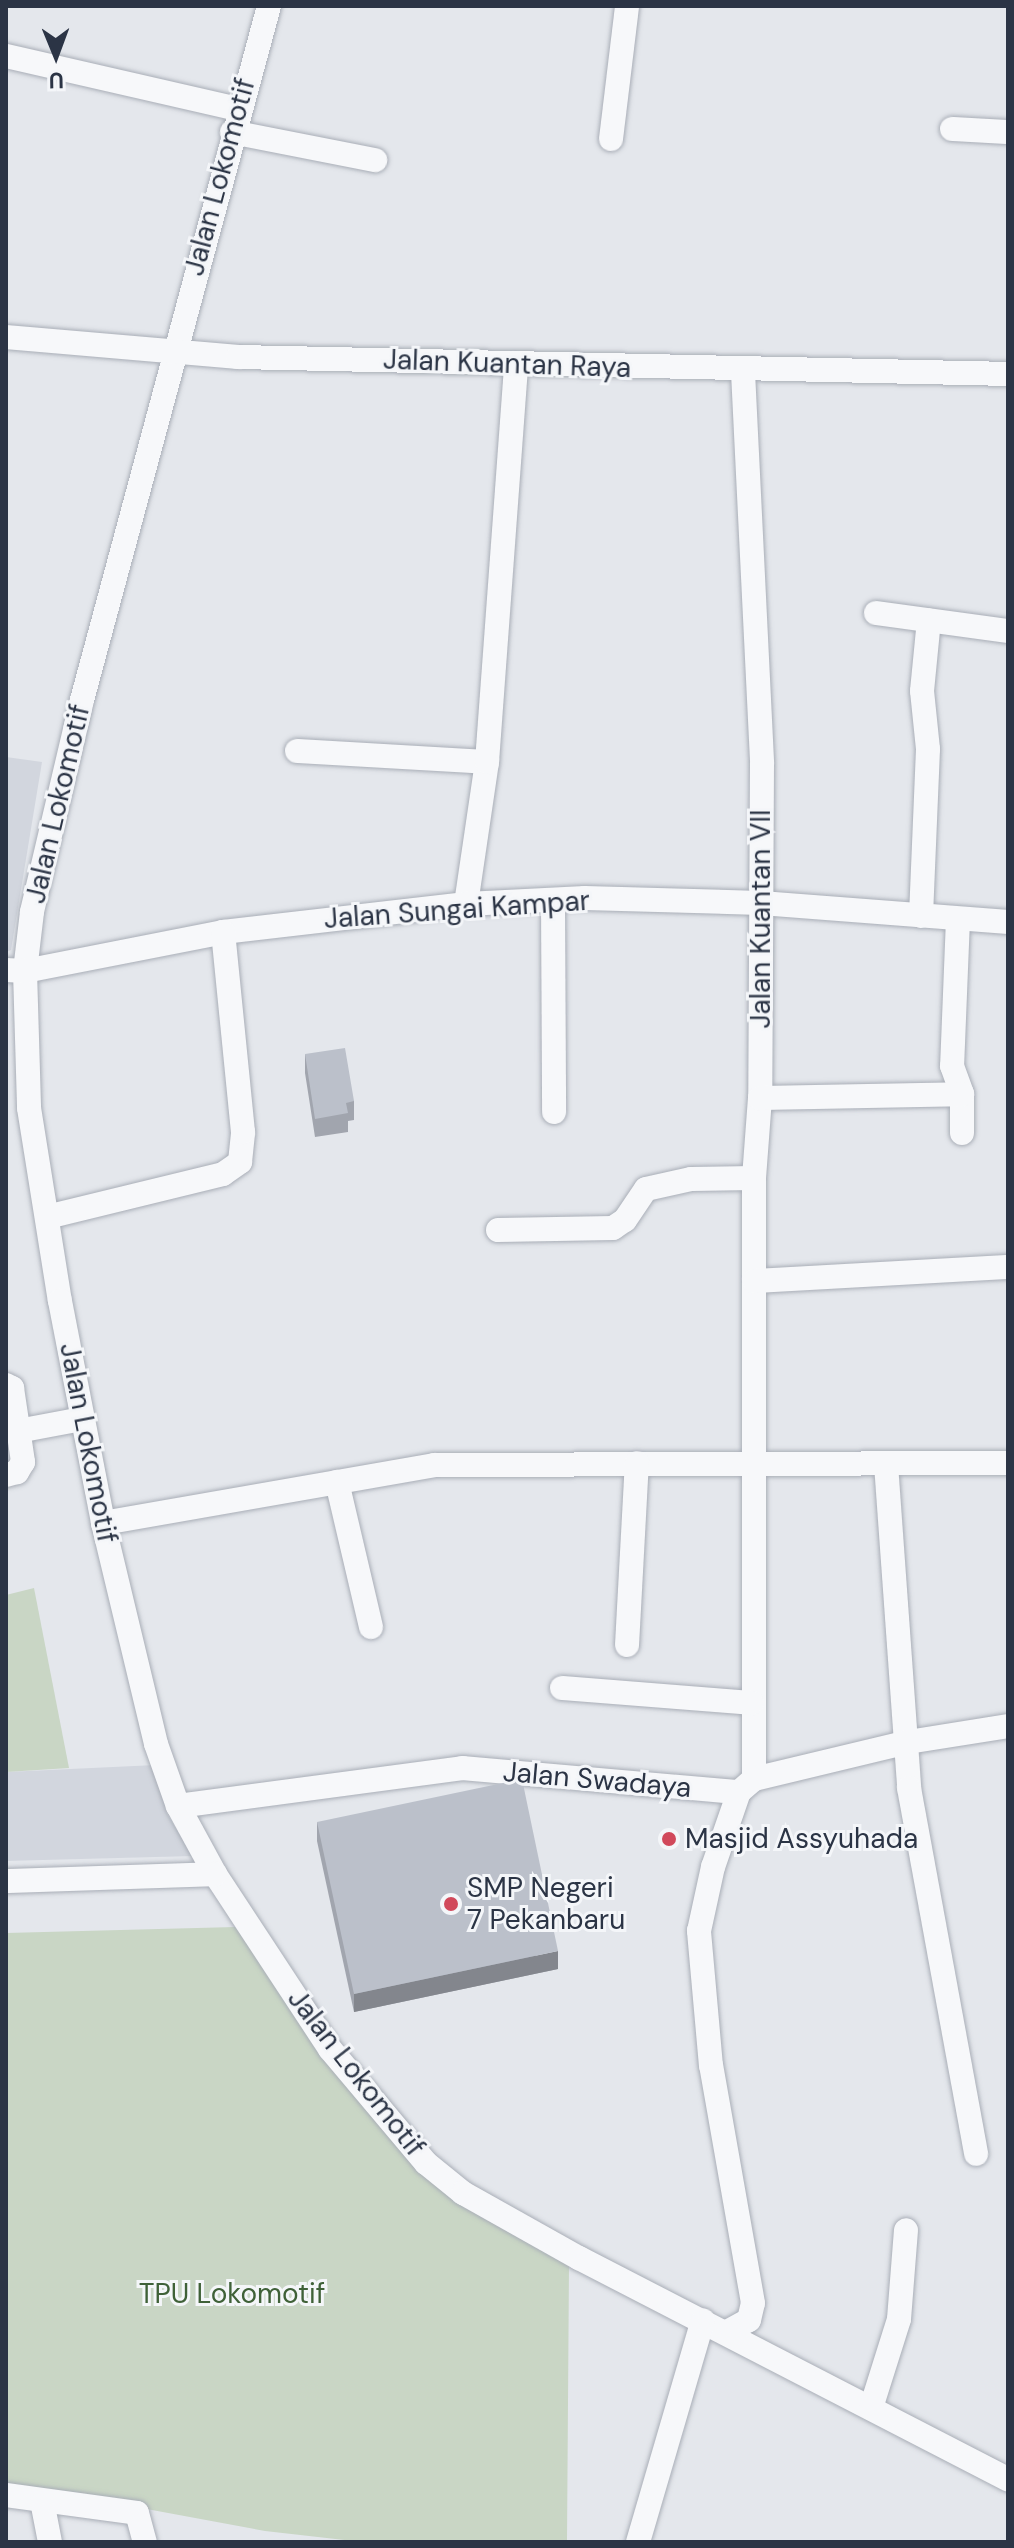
<!DOCTYPE html>
<style>
body{margin:0}
#map{position:relative;width:1014px;height:2548px;overflow:hidden;background:#e4e7ec;font-family:"DM Sans",sans-serif}
div>[style]{position:absolute}
.built>*{inset:0;background:#d2d6de}
.green>*{inset:0;background:#c9d6c5}
.roads{filter:drop-shadow(0 0 2px #a9aeb7) drop-shadow(0 0 2px #a9aeb7)}
.minor>*{height:24px;margin:-12px;padding:0 12px;transform-origin:12px;border-radius:12px;background:#f7f8fa}
.wall>*{inset:0;background:#a1a5ae}
.shaded-wall>*{inset:0;background:#83868d}
.building>*{inset:0;background:#bbc0ca}
.dots>*{width:22px;height:22px;translate:-50% -50%;box-sizing:border-box;border:4px solid #f4f6f9;border-radius:50%}
span{translate:-50% -50%;white-space:nowrap;text-align:center;line-height:1.15;-webkit-text-stroke:6px #f4f6f9;paint-order:stroke}
.street-label{font-size:28px;color:#2b3445}
.poi-label{font-size:28px;color:#2b3445}
.left{translate:0 -50%;text-align:left}
.park-label{font-size:28px;color:#3f6138}
.frame{position:absolute;inset:0;border:8px solid #2b3445;pointer-events:none}
.north{position:absolute;left:16px;top:16px;width:80px;height:80px;-webkit-text-stroke:6px #f4f6f9;paint-order:stroke;rotate:179deg;font-size:22px;font-weight:700;line-height:32px;text-align:center;color:#2b3445}
.north::after{content:'';display:block;margin:auto;width:28px;height:36px;background:#2b3445;clip-path:polygon(50% 0,100% 100%,50% 72%,0 100%)}
</style>
<div id="map">
<div class="built">
<i style="clip-path:polygon(6px 757px,42px 762px,11px 950px,6px 952px)"></i>
<i style="clip-path:polygon(156px 1765px,167px 1814px,193px 1856px,6px 1861px,6px 1772px)"></i>
</div>
<div class="green">
<i style="clip-path:polygon(34px 1588px,69px 1768px,6px 1772px,6px 1595px)"></i>
<i style="clip-path:polygon(235px 1927px,433px 2180px,569px 2265px,567px 2542px,362px 2542px,265px 2531px,6px 2483px,6px 1933px)"></i>
</div>
<div class="roads">
<div class="minor">
<i style="left:269px;top:6px;width:719px;rotate:105.08deg"></i>
<i style="left:82px;top:700px;width:218px;rotate:103.3deg"></i>
<i style="left:32px;top:912px;width:59px;rotate:96.8deg"></i>
<i style="left:25px;top:971px;width:137px;rotate:88.3deg"></i>
<i style="left:29px;top:1108px;width:195px;rotate:80.9deg"></i>
<i style="left:60px;top:1301px;width:226px;rotate:79deg"></i>
<i style="left:103px;top:1523px;width:227px;rotate:76.5deg"></i>
<i style="left:156px;top:1744px;width:66px;rotate:70.5deg"></i>
<i style="left:178px;top:1806px;width:77px;rotate:61.4deg"></i>
<i style="left:215px;top:1874px;width:209px;rotate:56.7deg"></i>
<i style="left:330px;top:2049px;width:149px;rotate:49.9deg"></i>
<i style="left:426px;top:2163px;width:48px;rotate:39deg"></i>
<i style="left:463px;top:2193px;width:133px;rotate:29.3deg"></i>
<i style="left:579px;top:2258px;width:483px;rotate:27.3deg"></i>
<i style="left:6px;top:56px;width:238px;rotate:12.9deg"></i>
<i style="left:952px;top:129px;width:56px;rotate:3.1deg"></i>
<i style="left:232px;top:132px;width:146px;rotate:11.1deg"></i>
<i style="left:611px;top:139px;width:134px;rotate:-83.1deg"></i>
<i style="left:6px;top:337px;width:233px;rotate:4.9deg"></i>
<i style="left:238px;top:357px;width:770px;rotate:1.26deg"></i>
<i style="left:743px;top:372px;width:392px;rotate:87.2deg"></i>
<i style="left:762px;top:764px;width:334px;rotate:90.3deg"></i>
<i style="left:760px;top:1098px;width:80px;rotate:94.3deg"></i>
<i style="left:754px;top:1178px;width:601px;rotate:90deg"></i>
<i style="left:876px;top:613px;width:133px;rotate:7.8deg"></i>
<i style="left:297px;top:751px;width:190px;rotate:3.3deg"></i>
<i style="left:553px;top:900px;width:212px;rotate:89.7deg"></i>
<i style="left:466px;top:904px;width:144px;rotate:-81.6deg"></i>
<i style="left:487px;top:762px;width:400px;rotate:-85.8deg"></i>
<i style="left:921px;top:916px;width:167px;rotate:-87.6deg"></i>
<i style="left:928px;top:749px;width:58px;rotate:-95.9deg"></i>
<i style="left:922px;top:691px;width:71px;rotate:-84.4deg"></i>
<i style="left:958px;top:919px;width:147px;rotate:92.3deg"></i>
<i style="left:952px;top:1066px;width:30px;rotate:70deg"></i>
<i style="left:962px;top:1094px;width:39px;rotate:90deg"></i>
<i style="left:6px;top:970px;width:19px;rotate:3deg"></i>
<i style="left:25px;top:971px;width:202px;rotate:-11.1deg"></i>
<i style="left:223px;top:932px;width:245px;rotate:-6.6deg"></i>
<i style="left:466px;top:904px;width:119px;rotate:-2.9deg"></i>
<i style="left:585px;top:898px;width:176px;rotate:1.6deg"></i>
<i style="left:761px;top:903px;width:248px;rotate:4.4deg"></i>
<i style="left:760px;top:1098px;width:202px;rotate:-1.1deg"></i>
<i style="left:47px;top:1217px;width:181px;rotate:-13.7deg"></i>
<i style="left:223px;top:1174px;width:21px;rotate:-35deg"></i>
<i style="left:240px;top:1162px;width:30px;rotate:-84deg"></i>
<i style="left:243px;top:1132px;width:201px;rotate:-95.7deg"></i>
<i style="left:498px;top:1230px;width:115px;rotate:-1deg"></i>
<i style="left:613px;top:1228px;width:14px;rotate:-34deg"></i>
<i style="left:625px;top:1220px;width:37px;rotate:-56deg"></i>
<i style="left:646px;top:1189px;width:46px;rotate:-12.5deg"></i>
<i style="left:691px;top:1179px;width:63px;rotate:-0.9deg"></i>
<i style="left:754px;top:1281px;width:254px;rotate:-3.2deg"></i>
<i style="left:6px;top:1385px;width:7px;rotate:27deg"></i>
<i style="left:12px;top:1388px;width:75px;rotate:81.5deg"></i>
<i style="left:23px;top:1462px;width:12px;rotate:121deg"></i>
<i style="left:17px;top:1472px;width:11px;rotate:165deg"></i>
<i style="left:18px;top:1431px;width:65px;rotate:-10.6deg"></i>
<i style="left:886px;top:1464px;width:325px;rotate:85.9deg"></i>
<i style="left:909px;top:1788px;width:372px;rotate:79.6deg"></i>
<i style="left:337px;top:1482px;width:149px;rotate:76.8deg"></i>
<i style="left:103px;top:1523px;width:336px;rotate:-9.9deg"></i>
<i style="left:434px;top:1465px;width:574px;rotate:-0.2deg"></i>
<i style="left:627px;top:1645px;width:182px;rotate:-86.9deg"></i>
<i style="left:562px;top:1688px;width:190px;rotate:4.5deg"></i>
<i style="left:178px;top:1806px;width:287px;rotate:-7.6deg"></i>
<i style="left:462px;top:1768px;width:278px;rotate:5deg"></i>
<i style="left:739px;top:1792px;width:20px;rotate:-41deg"></i>
<i style="left:754px;top:1779px;width:158px;rotate:-13.5deg"></i>
<i style="left:908px;top:1742px;width:101px;rotate:-9.1deg"></i>
<i style="left:6px;top:1881px;width:209px;rotate:-1.9deg"></i>
<i style="left:727px;top:2332px;width:25px;rotate:-29deg"></i>
<i style="left:749px;top:2320px;width:17px;rotate:-77deg"></i>
<i style="left:753px;top:2303px;width:241px;rotate:-100deg"></i>
<i style="left:711px;top:2066px;width:136px;rotate:-95.1deg"></i>
<i style="left:699px;top:1931px;width:66px;rotate:-77.7deg"></i>
<i style="left:713px;top:1867px;width:79px;rotate:-70.9deg"></i>
<i style="left:871px;top:2408px;width:93px;rotate:-72.5deg"></i>
<i style="left:899px;top:2319px;width:89px;rotate:-85.5deg"></i>
<i style="left:6px;top:2495px;width:132px;rotate:7.8deg"></i>
<i style="left:137px;top:2513px;width:30px;rotate:75deg"></i>
<i style="left:42px;top:2501px;width:42px;rotate:79deg"></i>
<i style="left:638px;top:2542px;width:231px;rotate:-73.7deg"></i>
</div>
</div>
<div class="wall">
<i style="clip-path:polygon(305px 1054px,354px 1101px,354px 1120px,348px 1121px,348px 1132px,315px 1137px,305px 1073px)"></i>
<i style="clip-path:polygon(317px 1822px,558px 1969px,354px 2012px,317px 1841px)"></i>
</div>
<div class="shaded-wall">
<i style="clip-path:polygon(558px 1951px,558px 1969px,354px 2012px,354px 1994px)"></i>
</div>
<div class="building">
<i style="clip-path:polygon(345px 1048px,354px 1101px,346px 1103px,348px 1113px,315px 1119px,305px 1054px)"></i>
<i style="clip-path:polygon(522px 1779px,558px 1951px,354px 1994px,317px 1822px)"></i>
</div>
<div class="dots">
<i style="left:669px;top:1839px;background:#d1495b"></i>
<i style="left:451px;top:1904px;background:#d1495b"></i>
</div>
<div class="street-label">
<span style="left:220px;top:177px;rotate:-75deg">Jalan Lokomotif</span>
<span style="left:507px;top:364px;rotate:2deg">Jalan Kuantan Raya</span>
<span style="left:58px;top:804px;rotate:-77deg">Jalan Lokomotif</span>
<span style="left:457px;top:910px;rotate:-4deg">Jalan Sungai Kampar</span>
<span style="left:761px;top:919px;rotate:-90deg">Jalan Kuantan VII</span>
<span style="left:88px;top:1443px;rotate:79deg">Jalan Lokomotif</span>
<span style="left:597px;top:1780px;rotate:5deg">Jalan Swadaya</span>
<span style="left:356px;top:2073px;rotate:52deg">Jalan Lokomotif</span>
</div>
<div class="poi-label">
<span class="left" style="left:685px;top:1839px">Masjid Assyuhada</span>
<span class="left" style="left:467px;top:1904px">SMP Negeri<br>7 Pekanbaru</span>
</div>
<div class="park-label">
<span style="left:232px;top:2294px">TPU Lokomotif</span>
</div>
<div class="frame"></div>
<div class="north">U</div>
</div>
